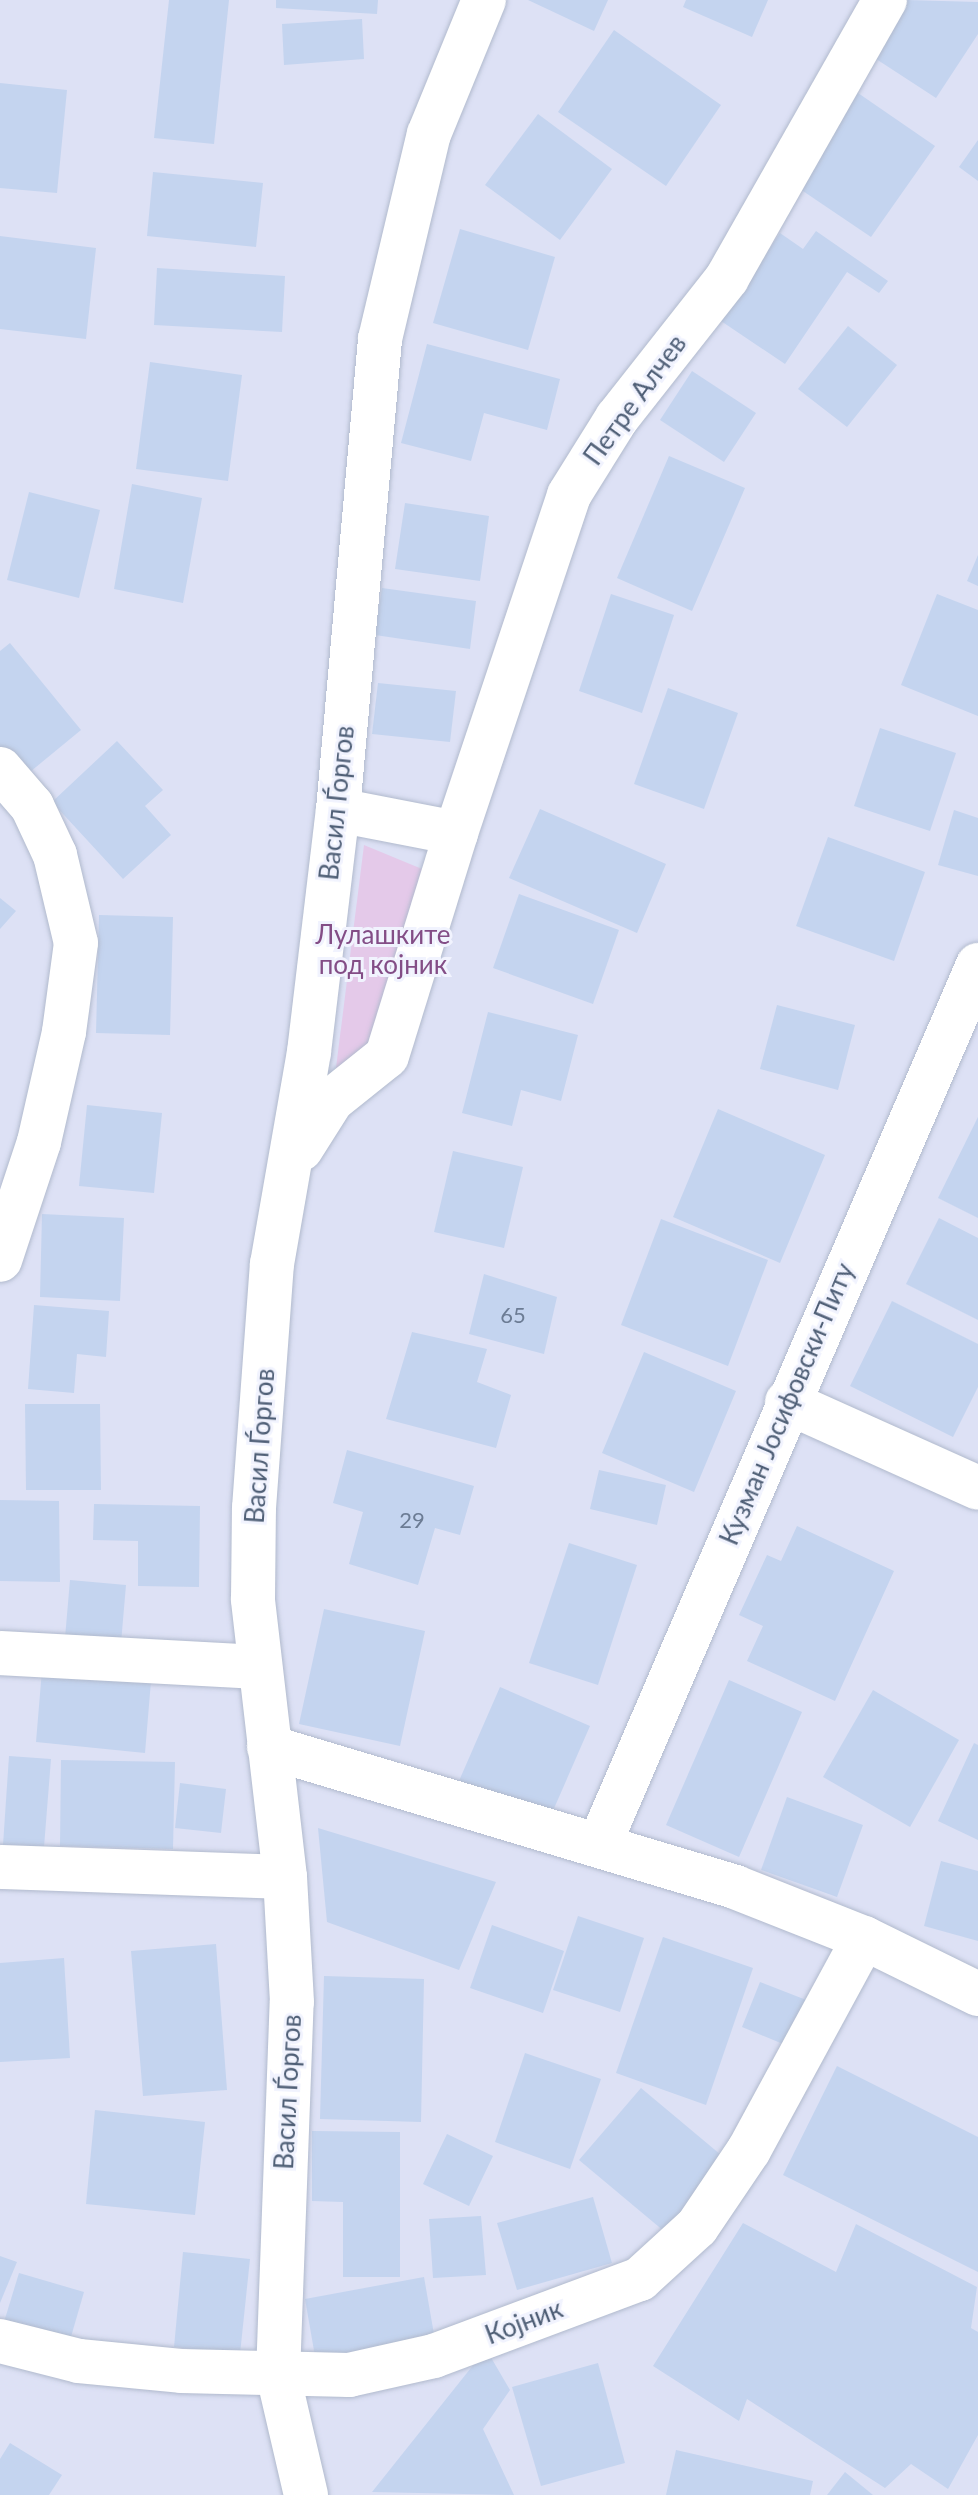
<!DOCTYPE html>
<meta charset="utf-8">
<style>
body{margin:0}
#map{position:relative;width:978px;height:2495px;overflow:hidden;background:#ebedfc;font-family:Lato,sans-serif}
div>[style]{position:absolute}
.residential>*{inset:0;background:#dde1f5}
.green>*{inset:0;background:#e4c9e9}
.building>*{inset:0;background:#c4d4ef}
.roads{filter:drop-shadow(0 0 2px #b1bacd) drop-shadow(0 0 2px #b1bacd)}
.minor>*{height:44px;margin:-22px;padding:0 22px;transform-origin:22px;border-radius:22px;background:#fff}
span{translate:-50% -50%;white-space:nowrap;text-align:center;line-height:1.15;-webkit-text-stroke:6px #f1f3fe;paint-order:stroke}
.number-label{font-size:22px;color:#6c7c94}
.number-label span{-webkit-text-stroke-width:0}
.street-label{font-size:26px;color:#4f5f76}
.park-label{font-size:26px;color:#834d86}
</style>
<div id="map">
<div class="residential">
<i style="clip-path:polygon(0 0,978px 0,978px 2495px,0 2495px)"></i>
</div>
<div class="green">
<i style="clip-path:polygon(364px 845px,422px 869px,387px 1056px,332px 1100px)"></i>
</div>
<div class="building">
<i style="clip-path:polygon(169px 0,229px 0,214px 144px,154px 138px)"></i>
<i style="clip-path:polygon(276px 0,378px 0,377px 14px,276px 8px)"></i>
<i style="clip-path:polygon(528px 0,608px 0,594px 31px)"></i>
<i style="clip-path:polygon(686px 0,768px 0,752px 37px,683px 7px)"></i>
<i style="clip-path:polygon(906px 0,978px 2px,978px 34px,936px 98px,870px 55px)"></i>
<i style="clip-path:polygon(362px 19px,364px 59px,284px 65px,282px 24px)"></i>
<i style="clip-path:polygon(614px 30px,721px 105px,666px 186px,558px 112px)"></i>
<i style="clip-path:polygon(0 83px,67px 90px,57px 193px,0 188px)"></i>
<i style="clip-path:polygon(858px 93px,935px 146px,871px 237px,794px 185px)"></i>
<i style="clip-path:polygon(538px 114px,612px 169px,560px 240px,485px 185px)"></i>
<i style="clip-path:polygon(978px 140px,978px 181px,959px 167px)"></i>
<i style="clip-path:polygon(153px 172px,263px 183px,256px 247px,147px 236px)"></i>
<i style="clip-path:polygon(460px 229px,555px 257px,528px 350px,433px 323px)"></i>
<i style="clip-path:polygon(816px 231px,888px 281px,879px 293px,847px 272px,785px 364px,721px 321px,780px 233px,803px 249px)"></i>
<i style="clip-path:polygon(0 236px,96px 248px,86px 339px,0 329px)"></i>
<i style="clip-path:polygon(157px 268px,285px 276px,282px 332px,154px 325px)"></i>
<i style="clip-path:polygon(848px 326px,897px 365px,847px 427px,798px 389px)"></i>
<i style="clip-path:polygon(427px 344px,560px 379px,547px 430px,484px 413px,471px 461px,401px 443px)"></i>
<i style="clip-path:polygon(150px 362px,242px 375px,228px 481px,136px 469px)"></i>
<i style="clip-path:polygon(692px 371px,756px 413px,724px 462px,660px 420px)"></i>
<i style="clip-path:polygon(669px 456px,745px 488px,692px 611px,617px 578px)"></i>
<i style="clip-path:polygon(132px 484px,202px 498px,183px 603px,114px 589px)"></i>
<i style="clip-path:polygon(29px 492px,100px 510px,79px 598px,7px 580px)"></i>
<i style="clip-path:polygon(405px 503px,489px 516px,480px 581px,395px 569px)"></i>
<i style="clip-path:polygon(978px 555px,978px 586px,967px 581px)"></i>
<i style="clip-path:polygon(382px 588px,476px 601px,470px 649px,375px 635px)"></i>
<i style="clip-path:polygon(611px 594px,674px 615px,642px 713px,579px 691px)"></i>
<i style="clip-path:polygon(937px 594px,978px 610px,978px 716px,901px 685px)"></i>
<i style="clip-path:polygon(10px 643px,81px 730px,19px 781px,0 758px,0 651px)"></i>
<i style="clip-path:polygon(378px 683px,456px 691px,450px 742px,372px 734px)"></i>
<i style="clip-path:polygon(668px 688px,738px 713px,704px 809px,634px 784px)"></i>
<i style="clip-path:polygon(880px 728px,956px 753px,930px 831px,854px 806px)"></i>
<i style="clip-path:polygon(117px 741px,163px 790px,145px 806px,171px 835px,123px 879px,52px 802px)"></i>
<i style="clip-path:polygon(540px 809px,666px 864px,637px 933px,509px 878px)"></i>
<i style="clip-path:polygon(954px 810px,978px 818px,978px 876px,938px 865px)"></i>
<i style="clip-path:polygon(828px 837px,925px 872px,894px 961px,796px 926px)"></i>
<i style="clip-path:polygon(519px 894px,619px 930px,593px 1004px,493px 968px)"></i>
<i style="clip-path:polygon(0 898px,16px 911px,0 929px)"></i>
<i style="clip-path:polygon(99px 915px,173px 917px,170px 1035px,96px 1033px)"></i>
<i style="clip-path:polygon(777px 1005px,855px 1025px,838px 1090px,760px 1069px)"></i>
<i style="clip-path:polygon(488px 1012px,578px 1035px,561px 1101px,521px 1090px,512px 1126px,462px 1113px)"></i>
<i style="clip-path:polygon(87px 1105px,162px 1113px,154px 1193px,79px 1186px)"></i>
<i style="clip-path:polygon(718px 1109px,825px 1155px,780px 1263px,673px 1217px)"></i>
<i style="clip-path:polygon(978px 1117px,978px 1218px,938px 1198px)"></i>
<i style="clip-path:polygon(453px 1151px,523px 1167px,504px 1248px,434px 1232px)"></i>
<i style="clip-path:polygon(42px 1214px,124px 1218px,120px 1301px,40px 1297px)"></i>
<i style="clip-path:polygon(939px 1218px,978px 1238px,978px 1320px,906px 1284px)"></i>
<i style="clip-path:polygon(661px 1219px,768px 1260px,728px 1366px,621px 1325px)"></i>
<i style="clip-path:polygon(484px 1274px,557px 1297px,544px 1354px,469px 1334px)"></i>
<i style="clip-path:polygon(892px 1301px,978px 1344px,978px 1387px,953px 1437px,850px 1386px)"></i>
<i style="clip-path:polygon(34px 1305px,109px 1311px,106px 1357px,77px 1354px,74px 1393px,28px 1389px)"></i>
<i style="clip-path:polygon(412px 1332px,487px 1349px,477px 1382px,511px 1395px,496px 1448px,386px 1419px)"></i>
<i style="clip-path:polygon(644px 1352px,736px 1391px,694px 1492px,602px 1453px)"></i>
<i style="clip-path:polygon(25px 1404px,100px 1404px,101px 1490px,26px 1490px)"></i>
<i style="clip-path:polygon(347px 1450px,474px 1486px,460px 1535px,435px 1528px,418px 1585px,349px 1564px,363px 1512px,333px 1503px)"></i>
<i style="clip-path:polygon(599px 1470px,666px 1485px,657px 1525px,590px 1509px)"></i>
<i style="clip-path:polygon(0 1500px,59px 1501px,60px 1582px,0 1581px)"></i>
<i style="clip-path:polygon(94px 1504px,200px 1506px,199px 1587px,138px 1586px,138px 1541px,93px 1540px)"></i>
<i style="clip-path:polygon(797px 1526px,894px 1571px,835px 1701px,747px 1661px,763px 1626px,739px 1615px,767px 1555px,781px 1561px)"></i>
<i style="clip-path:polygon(569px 1543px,637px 1565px,598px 1685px,529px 1663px)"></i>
<i style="clip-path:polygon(70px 1580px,126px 1585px,121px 1643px,65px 1638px)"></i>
<i style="clip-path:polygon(324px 1609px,425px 1631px,400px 1746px,299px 1724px)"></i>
<i style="clip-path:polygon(42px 1670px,151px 1681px,145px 1753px,36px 1742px)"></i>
<i style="clip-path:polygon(729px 1680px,802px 1712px,739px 1857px,666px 1825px)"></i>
<i style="clip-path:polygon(500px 1687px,590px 1726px,545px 1829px,455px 1790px)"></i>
<i style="clip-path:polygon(873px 1690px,959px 1740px,910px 1827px,823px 1777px)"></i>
<i style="clip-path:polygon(974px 1743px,978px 1745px,978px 1840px,938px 1821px)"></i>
<i style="clip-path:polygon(9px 1756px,51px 1759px,44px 1847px,3px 1845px)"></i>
<i style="clip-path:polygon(61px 1760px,175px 1762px,173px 1849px,60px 1846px)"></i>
<i style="clip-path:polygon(180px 1783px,226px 1789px,221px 1833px,175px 1828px)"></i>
<i style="clip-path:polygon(787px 1797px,863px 1825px,837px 1897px,761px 1870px)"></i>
<i style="clip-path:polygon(318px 1828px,496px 1882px,459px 1970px,327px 1922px)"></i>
<i style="clip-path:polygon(941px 1861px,978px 1871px,978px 1941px,924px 1926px)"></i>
<i style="clip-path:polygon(578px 1916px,644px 1938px,620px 2012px,553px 1990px)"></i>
<i style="clip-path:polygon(492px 1925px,564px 1951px,543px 2013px,470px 1988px)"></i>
<i style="clip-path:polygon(663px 1937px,753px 1968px,706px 2105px,616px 2073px)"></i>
<i style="clip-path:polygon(216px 1944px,227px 2090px,143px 2096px,131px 1951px)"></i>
<i style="clip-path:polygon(64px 1958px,70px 2058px,0 2062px,0 1963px)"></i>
<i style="clip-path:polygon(324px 1976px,424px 1979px,421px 2122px,320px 2119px)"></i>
<i style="clip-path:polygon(760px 1982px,814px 2003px,795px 2049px,742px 2027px)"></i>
<i style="clip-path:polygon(525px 2053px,601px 2079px,570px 2169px,495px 2142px)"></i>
<i style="clip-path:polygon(837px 2066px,978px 2137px,978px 2272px,783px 2175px)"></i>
<i style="clip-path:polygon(641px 2088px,733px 2165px,671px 2237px,579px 2160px)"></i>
<i style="clip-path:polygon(95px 2110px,205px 2122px,195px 2215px,86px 2204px)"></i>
<i style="clip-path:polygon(312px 2131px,400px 2132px,400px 2277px,343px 2277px,343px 2202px,312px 2201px)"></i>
<i style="clip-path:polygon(447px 2134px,493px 2156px,469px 2206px,423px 2184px)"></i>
<i style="clip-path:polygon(593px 2197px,612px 2263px,517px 2290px,497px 2223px)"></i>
<i style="clip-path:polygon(481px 2216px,486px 2275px,433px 2278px,429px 2219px)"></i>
<i style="clip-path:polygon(743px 2223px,836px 2272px,856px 2224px,977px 2287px,971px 2328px,978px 2332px,978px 2435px,948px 2489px,911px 2464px,885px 2488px,747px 2399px,739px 2421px,653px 2366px)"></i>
<i style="clip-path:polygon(183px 2252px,250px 2259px,240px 2354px,174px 2347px)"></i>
<i style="clip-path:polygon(0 2256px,17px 2262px,0 2303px)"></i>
<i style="clip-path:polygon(19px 2273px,84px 2292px,66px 2354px,0 2335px)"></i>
<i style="clip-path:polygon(424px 2277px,435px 2340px,316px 2362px,305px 2299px)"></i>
<i style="clip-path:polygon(486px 2349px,510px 2390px,483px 2429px,514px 2495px,372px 2492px)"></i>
<i style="clip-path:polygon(598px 2363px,625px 2463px,541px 2486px,512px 2387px)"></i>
<i style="clip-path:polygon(10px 2443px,62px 2475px,49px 2495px,0 2495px,0 2459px)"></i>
<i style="clip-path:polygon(676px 2450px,813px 2481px,810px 2495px,666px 2495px)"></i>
<i style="clip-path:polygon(845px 2472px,873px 2495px,827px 2495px)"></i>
</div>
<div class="roads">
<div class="minor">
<i style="left:0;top:769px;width:49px;rotate:49.1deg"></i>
<i style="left:32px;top:806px;width:54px;rotate:64.9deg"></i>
<i style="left:55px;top:855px;width:90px;rotate:76.6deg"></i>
<i style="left:76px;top:943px;width:90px;rotate:97.7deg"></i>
<i style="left:64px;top:1032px;width:113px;rotate:102.8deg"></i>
<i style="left:39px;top:1142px;width:124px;rotate:108.3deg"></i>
<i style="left:338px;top:810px;width:120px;rotate:11deg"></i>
<i style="left:456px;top:833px;width:356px;rotate:-71.5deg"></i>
<i style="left:569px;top:495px;width:91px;rotate:-58.1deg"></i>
<i style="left:617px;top:418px;width:178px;rotate:-51.8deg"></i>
<i style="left:727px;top:278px;width:320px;rotate:-60.4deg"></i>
<i style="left:301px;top:1149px;width:58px;rotate:-57.7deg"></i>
<i style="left:332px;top:1100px;width:70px;rotate:-38.7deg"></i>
<i style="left:387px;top:1056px;width:233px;rotate:-72.8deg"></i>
<i style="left:787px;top:1402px;width:209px;rotate:24.2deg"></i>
<i style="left:0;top:1653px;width:260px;rotate:3.1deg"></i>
<i style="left:269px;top:1747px;width:487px;rotate:16.7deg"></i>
<i style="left:735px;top:1887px;width:139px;rotate:21.6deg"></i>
<i style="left:864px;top:1938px;width:127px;rotate:26.2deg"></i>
<i style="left:600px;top:1843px;width:956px;rotate:-66.71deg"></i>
<i style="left:0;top:1867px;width:285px;rotate:2deg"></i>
<i style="left:0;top:2341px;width:81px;rotate:14.2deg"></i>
<i style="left:79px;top:2361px;width:102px;rotate:5.6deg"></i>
<i style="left:181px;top:2371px;width:168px;rotate:1.4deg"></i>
<i style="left:349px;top:2375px;width:87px;rotate:-12.6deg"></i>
<i style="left:434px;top:2356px;width:220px;rotate:-20.5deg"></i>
<i style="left:640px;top:2279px;width:77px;rotate:-42.4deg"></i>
<i style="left:697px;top:2227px;width:93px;rotate:-56deg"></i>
<i style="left:749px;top:2150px;width:241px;rotate:-61.5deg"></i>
<i style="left:306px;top:2495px;width:123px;rotate:-103.1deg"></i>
<i style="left:278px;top:2375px;width:373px;rotate:-87.9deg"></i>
<i style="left:292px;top:2002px;width:125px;rotate:-93.2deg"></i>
<i style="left:285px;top:1877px;width:280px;rotate:-96.6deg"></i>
<i style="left:253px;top:1599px;width:91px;rotate:-89.4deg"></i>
<i style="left:254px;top:1508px;width:245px;rotate:-85.8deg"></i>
<i style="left:272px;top:1264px;width:215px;rotate:-80.1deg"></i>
<i style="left:309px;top:1052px;width:244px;rotate:-83.2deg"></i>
<i style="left:338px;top:810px;width:473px;rotate:-84.9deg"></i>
<i style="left:380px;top:339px;width:211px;rotate:-76.6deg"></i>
<i style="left:429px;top:134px;width:145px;rotate:-67.7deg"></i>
</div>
</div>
<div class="number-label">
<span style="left:513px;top:1315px">65</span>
<span style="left:412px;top:1520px">29</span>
</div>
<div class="street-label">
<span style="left:635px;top:400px;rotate:-54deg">Петре Алчев</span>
<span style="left:337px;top:803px;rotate:-84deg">Васил Ѓоргов</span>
<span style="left:787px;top:1404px;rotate:-67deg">Кузман Јосифовски-Питу</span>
<span style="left:260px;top:1446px;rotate:-86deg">Васил Ѓоргов</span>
<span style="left:288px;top:2092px;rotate:-87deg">Васил Ѓоргов</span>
<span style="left:524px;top:2322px;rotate:-21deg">Којник</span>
</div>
<div class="park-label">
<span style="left:383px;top:950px">Лулашките<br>под којник</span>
</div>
</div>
